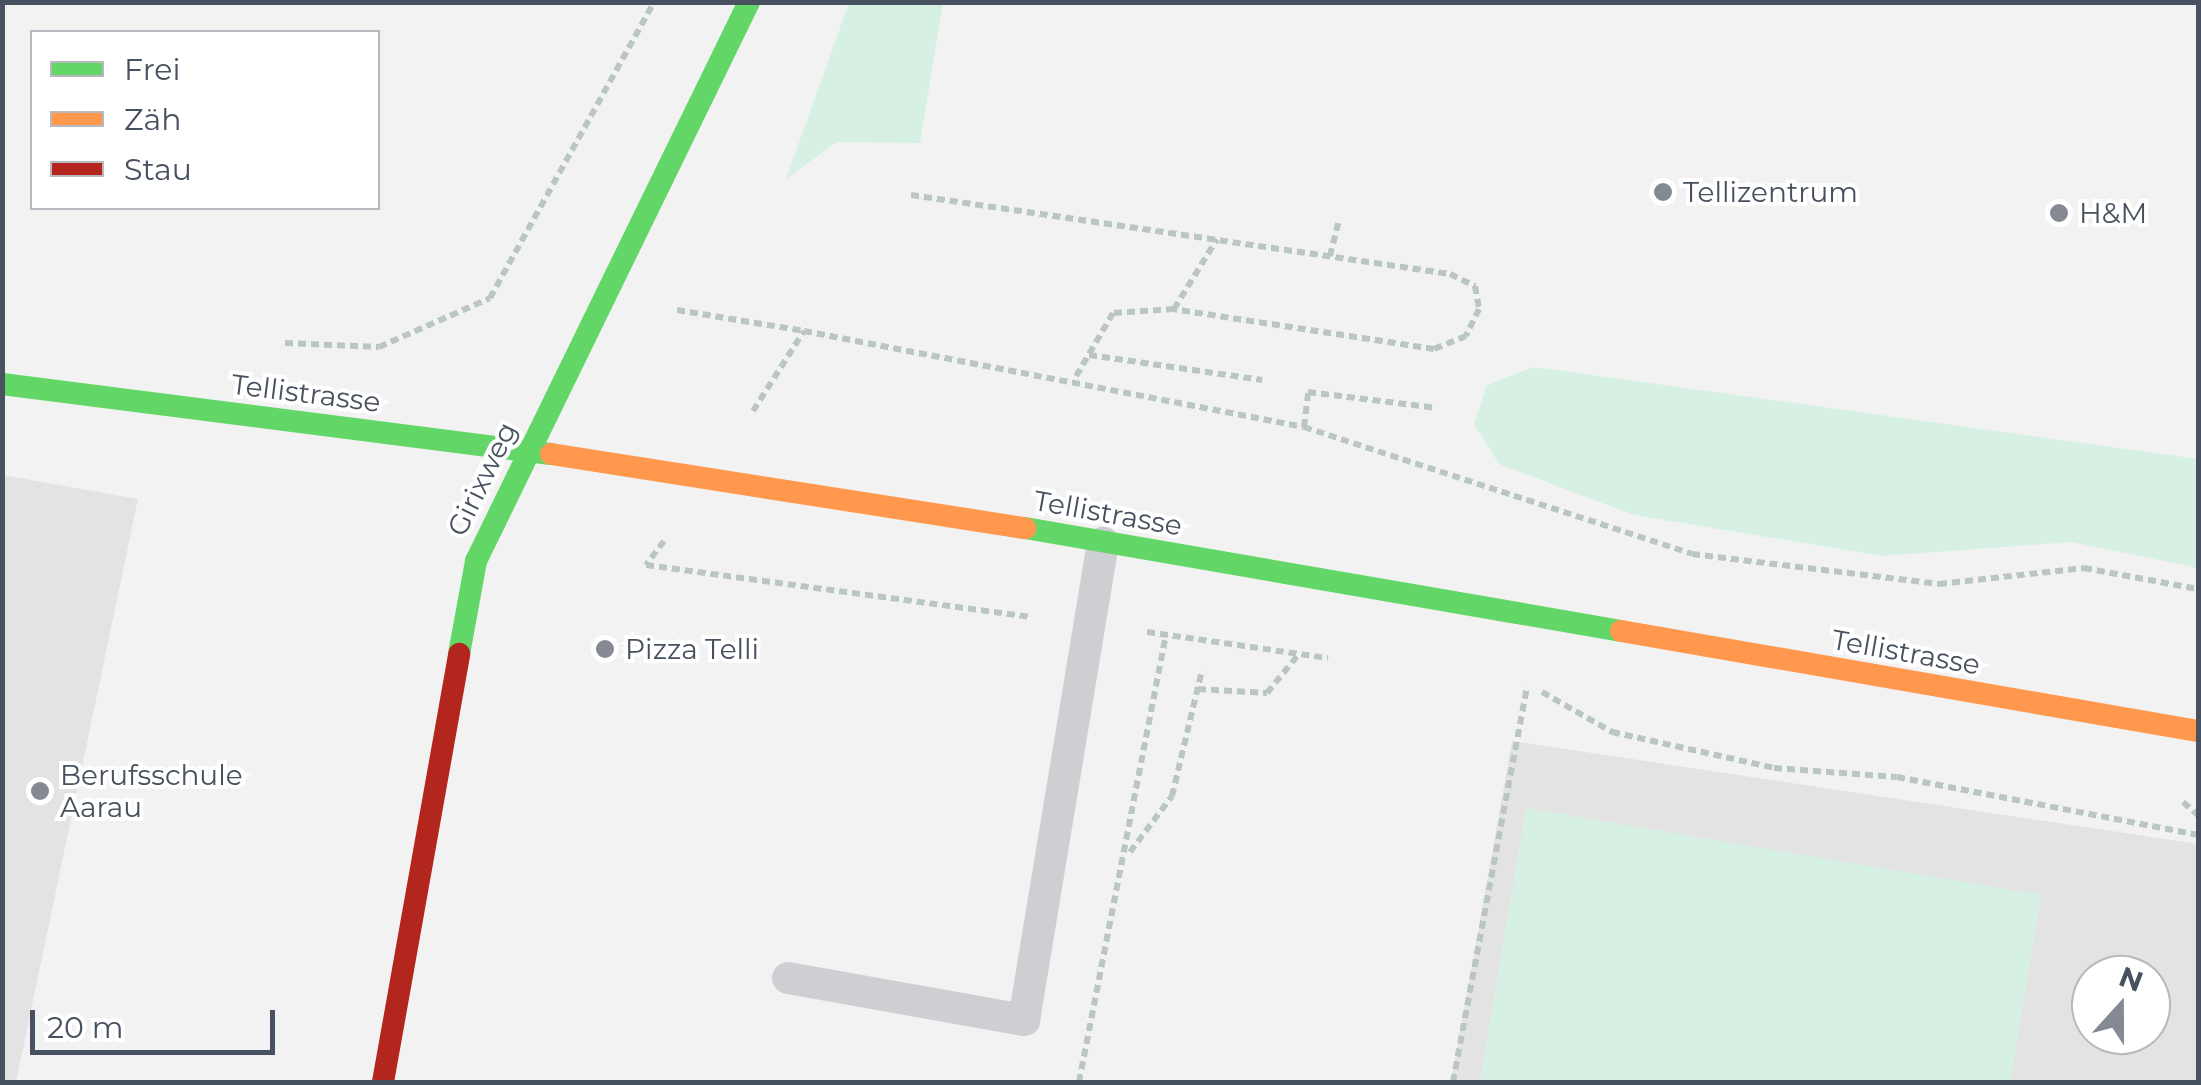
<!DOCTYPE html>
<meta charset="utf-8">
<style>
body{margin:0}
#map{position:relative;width:2201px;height:1085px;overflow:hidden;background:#f2f2f2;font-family:Montserrat,sans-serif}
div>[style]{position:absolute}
.education>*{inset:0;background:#e4e3e4}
.green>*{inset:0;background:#d6f1e4}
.path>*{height:6px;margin-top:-3px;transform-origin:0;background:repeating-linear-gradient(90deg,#bac6c3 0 8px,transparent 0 13px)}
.lane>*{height:32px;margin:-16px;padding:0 16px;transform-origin:16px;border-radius:16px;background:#cdcfd2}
.fast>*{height:22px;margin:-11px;padding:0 11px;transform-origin:11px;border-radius:11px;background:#63d668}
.slow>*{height:22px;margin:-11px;padding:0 11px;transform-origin:11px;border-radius:11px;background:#ff974d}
.jam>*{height:22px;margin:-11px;padding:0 11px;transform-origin:11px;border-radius:11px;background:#b3261e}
.dots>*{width:28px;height:28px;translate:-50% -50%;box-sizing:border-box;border:5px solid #fff;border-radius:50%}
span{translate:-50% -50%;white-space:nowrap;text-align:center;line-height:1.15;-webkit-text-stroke:8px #fff;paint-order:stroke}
.poi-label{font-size:28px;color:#48515f}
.left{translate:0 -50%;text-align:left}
.street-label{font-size:28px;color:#48515f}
.frame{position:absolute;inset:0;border:5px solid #48515f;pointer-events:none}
.legend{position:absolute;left:30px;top:30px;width:350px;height:180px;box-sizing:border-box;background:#fff;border:2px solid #b6b9bf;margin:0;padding:12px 18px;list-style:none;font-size:30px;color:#48515f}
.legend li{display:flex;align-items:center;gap:20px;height:50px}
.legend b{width:50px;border:2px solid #b6b9bf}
.north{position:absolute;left:2071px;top:955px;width:100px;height:100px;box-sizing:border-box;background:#fff;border:2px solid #b6b9bf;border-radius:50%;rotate:21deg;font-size:28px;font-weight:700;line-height:40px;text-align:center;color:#48515f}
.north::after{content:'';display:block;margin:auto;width:35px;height:45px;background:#848992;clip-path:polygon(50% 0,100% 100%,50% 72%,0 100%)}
.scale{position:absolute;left:30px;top:1010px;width:245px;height:45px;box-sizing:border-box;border:5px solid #48515f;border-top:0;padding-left:12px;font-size:30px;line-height:35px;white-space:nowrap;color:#48515f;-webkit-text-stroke:8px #fff;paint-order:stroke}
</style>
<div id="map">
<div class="education">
<i style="clip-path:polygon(2px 475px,138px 499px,16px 1082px,2px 1082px)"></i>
<i style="clip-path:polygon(evenodd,1512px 741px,2198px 844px,2198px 1082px,1451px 1082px,1512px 741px,2091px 975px,2151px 975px,2151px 1035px,2091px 1035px,2091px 975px)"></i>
</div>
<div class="green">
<i style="clip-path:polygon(849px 3px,943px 3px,920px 143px,837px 142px,786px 179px)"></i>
<i style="clip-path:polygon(1534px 367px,2198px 459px,2198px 568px,2071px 542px,1882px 556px,1634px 515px,1499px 464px,1474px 424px,1487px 385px)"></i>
<i style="clip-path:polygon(1526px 808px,2041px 895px,2010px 1082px,1480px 1082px)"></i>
</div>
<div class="path">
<i style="left:911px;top:195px;width:545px;rotate:8.34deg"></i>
<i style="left:1450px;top:274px;width:28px;rotate:26deg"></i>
<i style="left:1475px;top:286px;width:23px;rotate:80deg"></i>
<i style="left:1479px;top:309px;width:30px;rotate:116deg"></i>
<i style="left:1466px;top:336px;width:35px;rotate:158deg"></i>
<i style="left:1434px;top:349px;width:263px;rotate:-171.3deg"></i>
<i style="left:1174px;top:309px;width:61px;rotate:176.2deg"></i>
<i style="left:1113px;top:313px;width:75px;rotate:120.3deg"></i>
<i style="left:1330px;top:256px;width:34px;rotate:-76deg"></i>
<i style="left:1174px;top:309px;width:82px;rotate:-58.4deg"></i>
<i style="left:677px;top:310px;width:129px;rotate:9.4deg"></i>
<i style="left:285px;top:343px;width:94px;rotate:2.4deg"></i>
<i style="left:379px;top:347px;width:121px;rotate:-23.8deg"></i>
<i style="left:490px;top:298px;width:338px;rotate:-61deg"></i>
<i style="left:1089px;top:355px;width:175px;rotate:8.2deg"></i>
<i style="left:753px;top:411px;width:95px;rotate:-57.5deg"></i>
<i style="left:804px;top:331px;width:509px;rotate:10.87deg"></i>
<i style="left:1304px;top:427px;width:408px;rotate:18.1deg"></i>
<i style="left:1692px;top:554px;width:249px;rotate:6.9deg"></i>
<i style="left:1939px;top:584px;width:146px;rotate:-6.3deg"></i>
<i style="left:2084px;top:568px;width:116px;rotate:10.4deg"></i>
<i style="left:1304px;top:427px;width:35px;rotate:-83deg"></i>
<i style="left:1308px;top:392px;width:130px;rotate:7.1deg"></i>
<i style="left:664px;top:541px;width:30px;rotate:127deg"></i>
<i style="left:646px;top:565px;width:388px;rotate:7.7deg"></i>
<i style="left:1147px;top:632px;width:183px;rotate:8.2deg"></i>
<i style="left:1198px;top:689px;width:69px;rotate:3.3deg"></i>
<i style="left:1267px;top:693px;width:49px;rotate:-50.8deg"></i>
<i style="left:1542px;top:692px;width:81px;rotate:29.7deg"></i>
<i style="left:1612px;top:732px;width:166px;rotate:12.5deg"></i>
<i style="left:1774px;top:768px;width:123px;rotate:4.2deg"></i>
<i style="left:1897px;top:777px;width:307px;rotate:10.9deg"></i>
<i style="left:2183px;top:802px;width:20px;rotate:41deg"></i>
<i style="left:1130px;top:852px;width:70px;rotate:-53.1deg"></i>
<i style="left:1172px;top:796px;width:130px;rotate:-76.6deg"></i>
<i style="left:1079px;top:1082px;width:455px;rotate:-79deg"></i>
<i style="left:1453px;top:1082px;width:403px;rotate:-79.4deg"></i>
</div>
<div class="lane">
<i style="left:788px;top:978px;width:240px;rotate:10.1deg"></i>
<i style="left:1024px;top:1020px;width:484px;rotate:-80.6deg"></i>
</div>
<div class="fast">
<i style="left:2px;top:384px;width:553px;rotate:7.27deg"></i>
<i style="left:1025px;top:528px;width:605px;rotate:9.8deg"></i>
<i style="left:459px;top:654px;width:95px;rotate:-79.6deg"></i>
<i style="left:476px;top:561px;width:622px;rotate:-63.97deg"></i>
</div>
<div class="slow">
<i style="left:551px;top:454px;width:480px;rotate:8.9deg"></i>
<i style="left:1621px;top:631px;width:586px;rotate:9.83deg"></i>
</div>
<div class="jam">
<i style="left:383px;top:1082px;width:435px;rotate:-79.9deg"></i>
</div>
<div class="dots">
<i style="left:1663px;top:192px;background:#848992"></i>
<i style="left:2059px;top:213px;background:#848992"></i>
<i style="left:605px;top:649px;background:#848992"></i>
<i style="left:40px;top:791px;background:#848992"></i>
</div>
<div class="poi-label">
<span class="left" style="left:1683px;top:192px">Tellizentrum</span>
<span class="left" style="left:2079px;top:213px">H&amp;M</span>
<span class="left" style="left:625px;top:649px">Pizza Telli</span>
<span class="left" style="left:60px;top:791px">Berufsschule<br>Aarau</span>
</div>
<div class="street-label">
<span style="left:306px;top:393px;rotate:7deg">Tellistrasse</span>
<span style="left:482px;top:479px;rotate:-64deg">Girixweg</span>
<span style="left:1108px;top:513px;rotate:10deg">Tellistrasse</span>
<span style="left:1906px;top:652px;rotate:10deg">Tellistrasse</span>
</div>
<div class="frame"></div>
<ul class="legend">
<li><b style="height:12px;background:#63d668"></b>Frei</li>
<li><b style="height:12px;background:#ff974d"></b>Zäh</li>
<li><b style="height:12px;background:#b3261e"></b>Stau</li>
</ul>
<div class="north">N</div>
<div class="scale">20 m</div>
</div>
